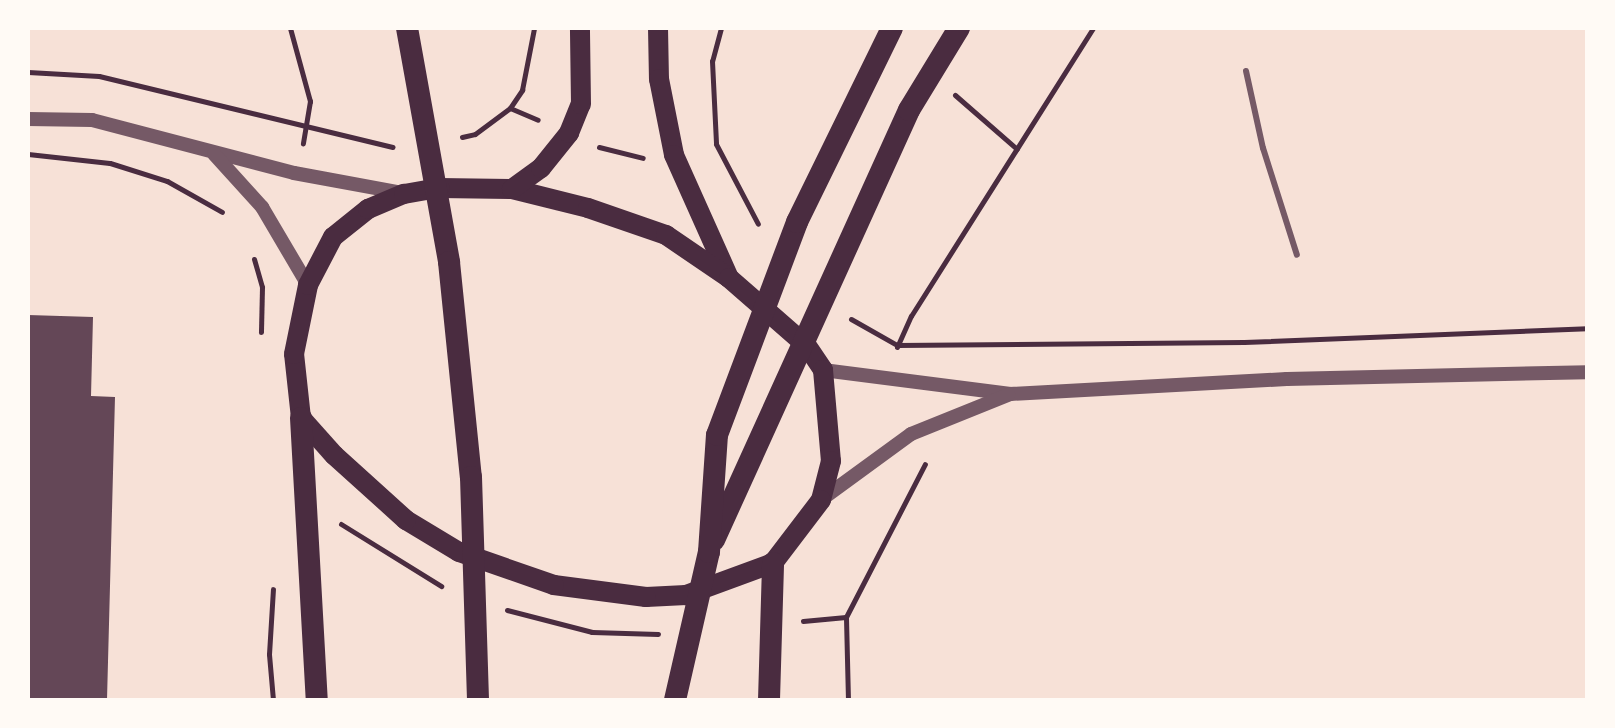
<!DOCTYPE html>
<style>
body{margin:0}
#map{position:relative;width:1615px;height:728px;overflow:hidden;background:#f7e1d7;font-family:Quicksand,sans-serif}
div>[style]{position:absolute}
.building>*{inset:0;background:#644757}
.path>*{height:5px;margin:-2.5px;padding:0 2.5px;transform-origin:2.5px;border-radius:2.5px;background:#4a2c40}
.service>*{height:6px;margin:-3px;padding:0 3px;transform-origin:3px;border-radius:3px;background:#755966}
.tertiary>*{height:14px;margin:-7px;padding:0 7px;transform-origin:7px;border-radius:7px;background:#755966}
.primary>*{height:20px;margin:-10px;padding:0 10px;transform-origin:10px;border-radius:10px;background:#4a2c40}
.trunk>*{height:22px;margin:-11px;padding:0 11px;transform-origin:11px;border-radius:11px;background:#4a2c40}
span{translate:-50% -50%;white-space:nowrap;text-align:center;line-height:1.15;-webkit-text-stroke:7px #fffaf5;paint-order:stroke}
.frame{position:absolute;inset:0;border:30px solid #fffaf5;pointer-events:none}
</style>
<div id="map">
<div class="building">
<i style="clip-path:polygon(28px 315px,93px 317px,91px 396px,115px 397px,107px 700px,28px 700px)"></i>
</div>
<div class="path">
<i style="left:290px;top:28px;width:76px;rotate:74.7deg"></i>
<i style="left:310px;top:101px;width:43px;rotate:99.5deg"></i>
<i style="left:721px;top:28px;width:34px;rotate:105deg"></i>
<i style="left:712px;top:61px;width:83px;rotate:87.2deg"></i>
<i style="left:716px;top:144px;width:90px;rotate:62.3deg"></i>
<i style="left:28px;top:72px;width:71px;rotate:3.2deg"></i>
<i style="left:99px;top:76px;width:302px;rotate:13.6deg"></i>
<i style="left:955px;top:95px;width:82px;rotate:41.1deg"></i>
<i style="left:510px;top:108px;width:30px;rotate:23deg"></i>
<i style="left:462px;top:137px;width:13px;rotate:-13deg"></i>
<i style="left:475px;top:134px;width:44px;rotate:-36.6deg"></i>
<i style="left:510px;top:108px;width:22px;rotate:-56deg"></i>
<i style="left:522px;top:90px;width:63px;rotate:-79deg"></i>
<i style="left:599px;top:147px;width:45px;rotate:14deg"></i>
<i style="left:28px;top:154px;width:82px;rotate:6.3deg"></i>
<i style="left:110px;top:163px;width:60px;rotate:17.5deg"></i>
<i style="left:167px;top:181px;width:63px;rotate:29.4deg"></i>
<i style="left:254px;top:259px;width:29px;rotate:74deg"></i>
<i style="left:262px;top:287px;width:45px;rotate:91.3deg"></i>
<i style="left:851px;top:319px;width:53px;rotate:29.5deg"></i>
<i style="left:897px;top:345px;width:347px;rotate:-0.5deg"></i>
<i style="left:1244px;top:342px;width:343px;rotate:-2.3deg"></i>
<i style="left:897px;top:347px;width:34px;rotate:-66deg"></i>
<i style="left:911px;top:316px;width:341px;rotate:-57.7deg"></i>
<i style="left:341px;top:524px;width:118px;rotate:31.8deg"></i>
<i style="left:507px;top:610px;width:88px;rotate:14.5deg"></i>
<i style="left:592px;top:632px;width:66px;rotate:1.7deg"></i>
<i style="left:803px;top:621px;width:43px;rotate:-5.3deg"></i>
<i style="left:273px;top:700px;width:46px;rotate:-95deg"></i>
<i style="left:269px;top:654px;width:65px;rotate:-86.5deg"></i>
<i style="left:848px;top:700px;width:83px;rotate:-91.4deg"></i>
<i style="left:846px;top:617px;width:172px;rotate:-62.7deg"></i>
</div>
<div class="service">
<i style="left:1246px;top:71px;width:79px;rotate:77.6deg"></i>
<i style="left:1263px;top:148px;width:112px;rotate:72.4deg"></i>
</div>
<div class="tertiary">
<i style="left:28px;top:119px;width:64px;rotate:0.9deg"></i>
<i style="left:92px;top:120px;width:209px;rotate:14.7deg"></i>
<i style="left:294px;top:173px;width:111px;rotate:10.4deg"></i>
<i style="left:214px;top:154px;width:72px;rotate:47.8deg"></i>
<i style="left:262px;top:207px;width:91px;rotate:59.5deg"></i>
<i style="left:823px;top:370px;width:189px;rotate:7.3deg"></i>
<i style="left:1010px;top:394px;width:277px;rotate:-3.1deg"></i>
<i style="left:1287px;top:379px;width:300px;rotate:-1.3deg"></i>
<i style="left:822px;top:499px;width:110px;rotate:-36.1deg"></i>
<i style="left:911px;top:434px;width:105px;rotate:-21.9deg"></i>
</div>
<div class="primary">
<i style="left:658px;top:28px;width:51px;rotate:88.9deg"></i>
<i style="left:659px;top:79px;width:77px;rotate:78.8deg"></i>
<i style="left:674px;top:155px;width:135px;rotate:65.9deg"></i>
<i style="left:439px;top:188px;width:73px;rotate:0.8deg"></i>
<i style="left:512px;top:189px;width:78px;rotate:14deg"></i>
<i style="left:588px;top:208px;width:83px;rotate:19.1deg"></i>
<i style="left:666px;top:235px;width:76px;rotate:34.3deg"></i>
<i style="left:729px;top:278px;width:103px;rotate:41.1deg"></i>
<i style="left:807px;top:346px;width:29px;rotate:56deg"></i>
<i style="left:823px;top:370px;width:91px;rotate:85deg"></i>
<i style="left:831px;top:461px;width:40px;rotate:104.4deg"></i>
<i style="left:821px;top:500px;width:79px;rotate:127.3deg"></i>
<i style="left:773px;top:563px;width:93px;rotate:159.8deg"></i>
<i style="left:686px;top:595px;width:40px;rotate:177.1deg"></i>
<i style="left:646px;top:597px;width:93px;rotate:-172.6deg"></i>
<i style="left:554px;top:585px;width:101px;rotate:-160.8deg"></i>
<i style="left:459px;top:552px;width:62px;rotate:-148.9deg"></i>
<i style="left:406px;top:520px;width:97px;rotate:-137.9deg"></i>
<i style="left:334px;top:455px;width:50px;rotate:-131.7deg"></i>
<i style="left:301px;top:418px;width:64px;rotate:-96.2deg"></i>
<i style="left:294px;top:354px;width:70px;rotate:-78.5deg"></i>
<i style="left:308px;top:285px;width:54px;rotate:-62.5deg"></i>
<i style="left:333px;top:237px;width:45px;rotate:-38.7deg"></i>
<i style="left:368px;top:209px;width:39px;rotate:-23deg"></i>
<i style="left:404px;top:194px;width:36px;rotate:-10deg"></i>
<i style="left:512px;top:189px;width:36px;rotate:-36deg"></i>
<i style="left:541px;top:168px;width:45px;rotate:-51.3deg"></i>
<i style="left:569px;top:133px;width:31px;rotate:-68deg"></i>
<i style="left:581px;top:104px;width:76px;rotate:-90.8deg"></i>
</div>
<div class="trunk">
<i style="left:407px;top:28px;width:238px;rotate:79.8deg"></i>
<i style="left:449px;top:262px;width:216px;rotate:84.2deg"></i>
<i style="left:471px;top:477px;width:223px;rotate:88.2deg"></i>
<i style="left:301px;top:418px;width:282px;rotate:86.8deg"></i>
<i style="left:714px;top:540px;width:472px;rotate:-65.6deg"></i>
<i style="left:909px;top:110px;width:96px;rotate:-58.6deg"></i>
<i style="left:675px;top:700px;width:152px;rotate:-77.1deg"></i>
<i style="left:709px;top:552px;width:117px;rotate:-86.1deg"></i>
<i style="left:717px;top:435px;width:228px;rotate:-69.4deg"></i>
<i style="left:797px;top:222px;width:216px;rotate:-63.9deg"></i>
<i style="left:769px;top:700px;width:137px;rotate:-88.3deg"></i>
</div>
<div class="frame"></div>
</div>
